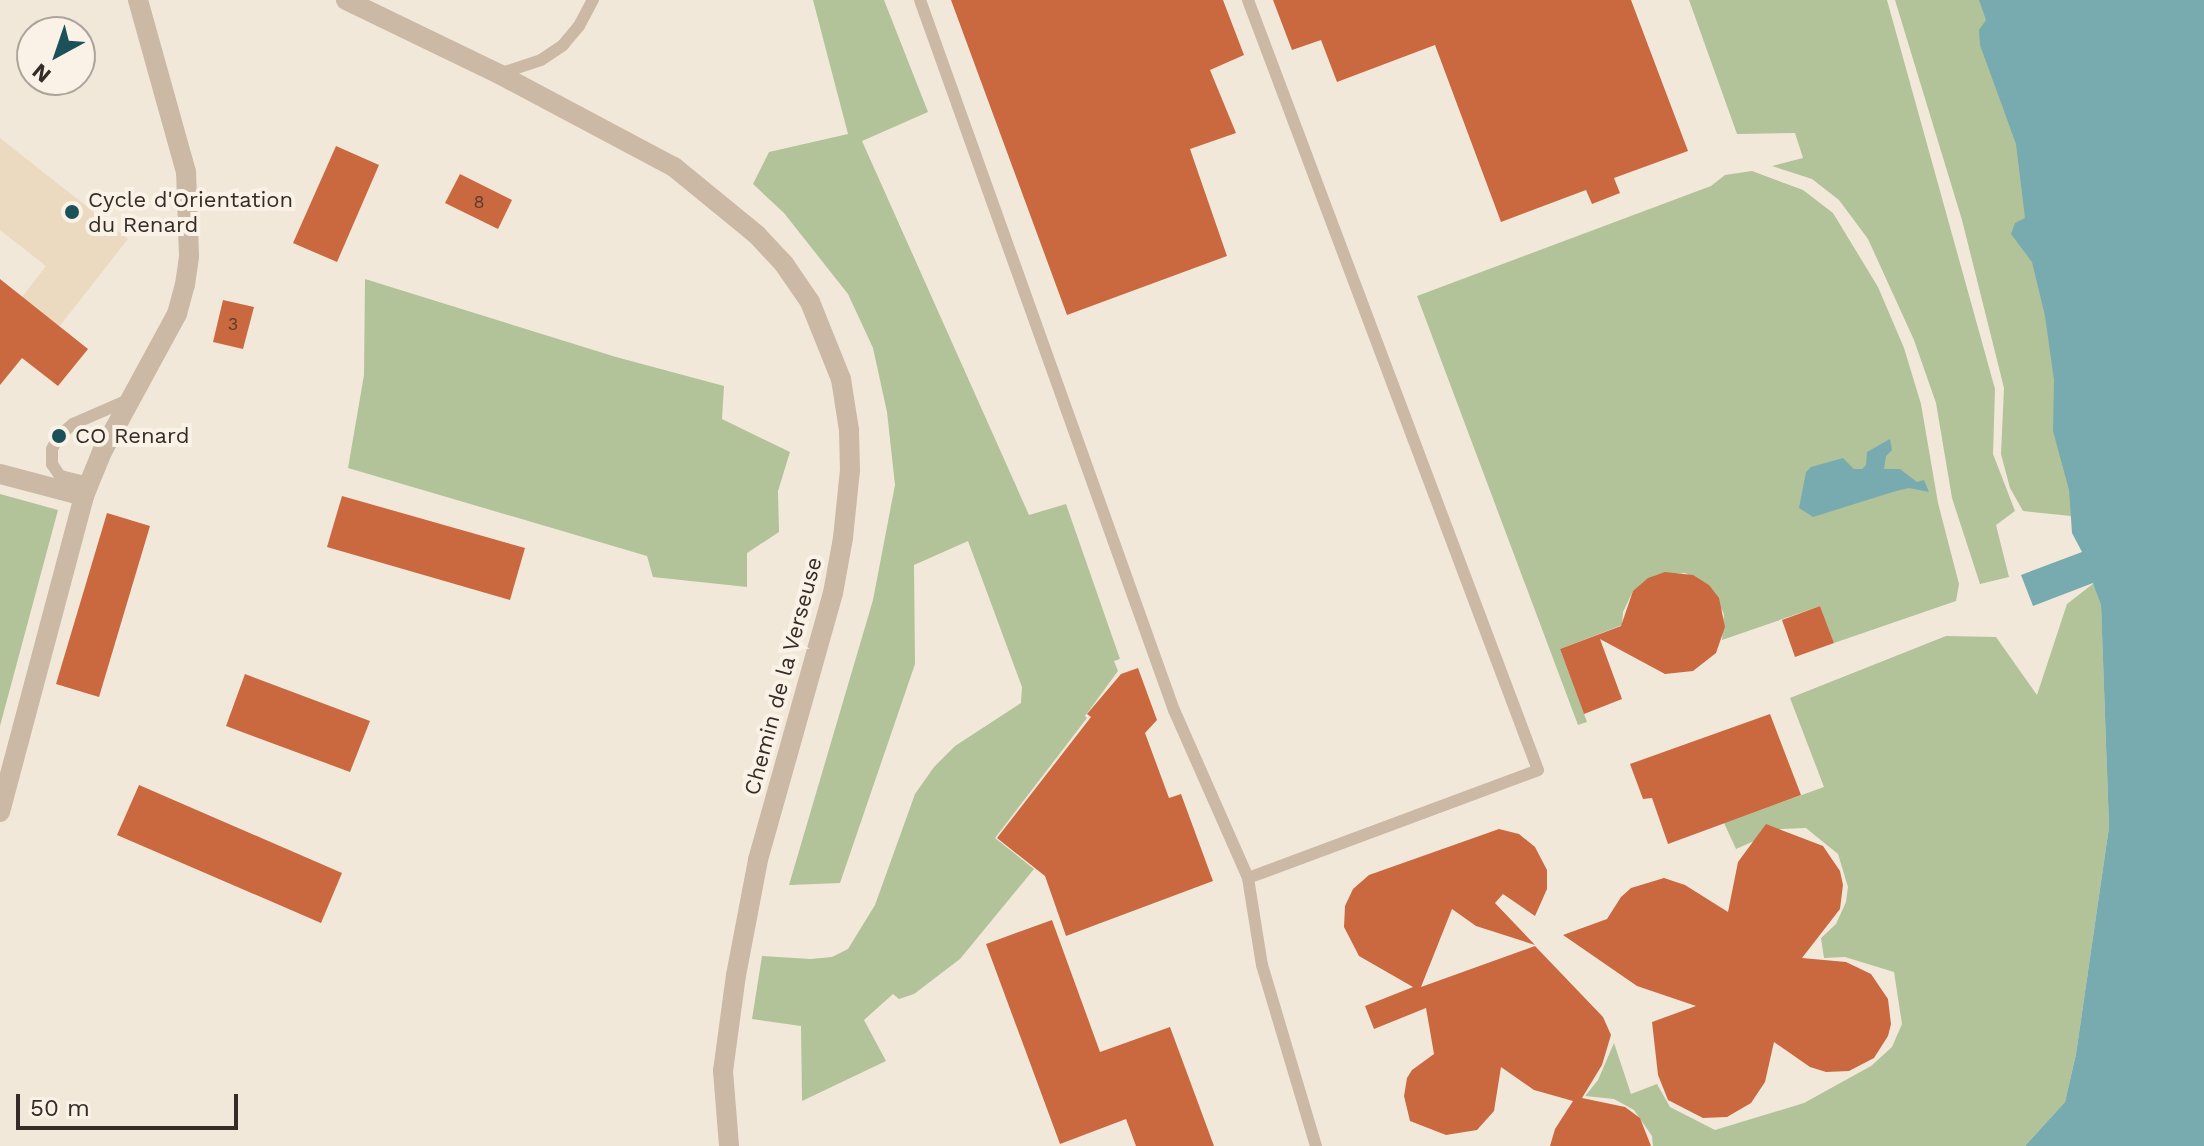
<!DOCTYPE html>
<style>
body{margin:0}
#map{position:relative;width:2204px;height:1146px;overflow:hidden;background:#f2e8da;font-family:"Work Sans",sans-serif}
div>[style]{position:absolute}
.green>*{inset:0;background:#b2c299}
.plaza>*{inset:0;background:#ebdac0}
.water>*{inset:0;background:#78abb0}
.building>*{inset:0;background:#ca6940}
.service>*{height:12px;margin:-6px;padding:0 6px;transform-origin:6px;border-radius:6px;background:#cbb8a5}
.minor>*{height:20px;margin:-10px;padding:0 10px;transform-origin:10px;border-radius:10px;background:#cbb8a5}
.dots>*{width:22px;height:22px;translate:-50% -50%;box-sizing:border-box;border:4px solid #faf2e6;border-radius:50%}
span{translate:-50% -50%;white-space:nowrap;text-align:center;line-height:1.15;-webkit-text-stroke:8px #faf2e6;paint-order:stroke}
.number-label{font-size:18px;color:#5b3b2d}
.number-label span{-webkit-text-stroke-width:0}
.poi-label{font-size:22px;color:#362c27}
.left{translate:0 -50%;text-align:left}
.street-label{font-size:22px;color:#362c27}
.north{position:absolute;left:16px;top:16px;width:80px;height:80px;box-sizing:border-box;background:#faf2e6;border:2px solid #aca39a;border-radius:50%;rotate:220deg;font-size:22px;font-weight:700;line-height:32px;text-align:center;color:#362c27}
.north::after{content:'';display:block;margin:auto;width:28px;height:36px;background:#1b5159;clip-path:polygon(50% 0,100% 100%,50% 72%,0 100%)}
.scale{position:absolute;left:16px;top:1094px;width:222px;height:36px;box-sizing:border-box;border:4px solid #362c27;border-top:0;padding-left:10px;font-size:24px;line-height:28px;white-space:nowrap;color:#362c27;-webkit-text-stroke:6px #faf2e6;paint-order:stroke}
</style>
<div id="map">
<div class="green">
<i style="clip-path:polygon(813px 0,884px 0,928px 112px,862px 141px,1029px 515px,1066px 504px,1120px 659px,1114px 661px,1118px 671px,1085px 716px,1087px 718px,995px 838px,1034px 869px,960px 959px,914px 994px,899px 999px,893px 994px,864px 1020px,886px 1061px,802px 1101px,801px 1026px,752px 1019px,762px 956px,811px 959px,832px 957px,848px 949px,875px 905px,915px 794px,934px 767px,955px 746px,1021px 703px,1022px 687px,968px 541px,914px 565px,915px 664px,840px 883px,789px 885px,873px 600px,895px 485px,887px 412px,873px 348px,848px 294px,784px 213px,753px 184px,769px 152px,848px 134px)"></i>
<i style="clip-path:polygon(1689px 0,1887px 0,1995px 389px,1993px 454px,2015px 511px,1996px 525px,2009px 577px,1980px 584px,1952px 498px,1936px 403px,1914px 340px,1868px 239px,1839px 200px,1812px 179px,1772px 166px,1803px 158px,1795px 133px,1737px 134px)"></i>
<i style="clip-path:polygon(1895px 0,2025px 0,2056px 228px,2072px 533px,2071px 516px,2023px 511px,2010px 488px,2001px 454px,2004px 388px,1962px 220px)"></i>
<i style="clip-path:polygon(1752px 171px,1803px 190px,1833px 213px,1878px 287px,1904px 348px,1921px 404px,1938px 503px,1959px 584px,1956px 601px,1834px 643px,1820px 606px,1722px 640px,1724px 614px,1709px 585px,1685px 573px,1656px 575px,1633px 591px,1623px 612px,1622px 625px,1560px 649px,1587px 722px,1578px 725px,1417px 296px,1711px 186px,1725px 175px)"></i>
<i style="clip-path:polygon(365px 279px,616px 357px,724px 386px,722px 419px,790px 452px,778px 491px,779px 532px,747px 553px,747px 587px,653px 577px,647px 556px,348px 468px,364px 375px)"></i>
<i style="clip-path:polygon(0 494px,58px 510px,0 726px)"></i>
<i style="clip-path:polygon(2094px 583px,2101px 604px,2109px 827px,2076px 1054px,2065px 1102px,2025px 1146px,1653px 1146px,1652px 1136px,1634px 1110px,1614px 1099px,1585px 1096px,1598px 1080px,1614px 1043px,1631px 1094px,1657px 1084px,1670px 1107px,1715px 1130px,1804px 1103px,1871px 1066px,1892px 1047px,1902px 1024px,1894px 972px,1845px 957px,1824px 958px,1821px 938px,1836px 924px,1846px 902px,1848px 887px,1838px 854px,1806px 828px,1781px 829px,1736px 849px,1724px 823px,1824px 787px,1790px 698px,1946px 636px,1996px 637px,2037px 695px,2067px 604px)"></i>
</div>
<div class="plaza">
<i style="clip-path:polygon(0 138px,128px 239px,59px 327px,22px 297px,46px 266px,0 230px)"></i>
</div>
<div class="water">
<i style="clip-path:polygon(1979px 0,2204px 0,2204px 1146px,2025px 1146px,2065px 1102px,2076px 1054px,2109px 827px,2101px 605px,2093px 583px,2033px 606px,2021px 575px,2082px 552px,2072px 533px,2069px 490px,2053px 431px,2054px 380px,2045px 316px,2032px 262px,2011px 234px,2015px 223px,2025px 218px,2016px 144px,1980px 45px,1979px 30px,1986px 20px)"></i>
<i style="clip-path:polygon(1890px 439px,1892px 450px,1886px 456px,1884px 469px,1900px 469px,1917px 482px,1924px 480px,1929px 492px,1909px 488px,1896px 491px,1813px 517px,1799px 508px,1806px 472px,1811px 467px,1843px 458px,1854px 469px,1862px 469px,1866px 465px,1867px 452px)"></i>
</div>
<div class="building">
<i style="clip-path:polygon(951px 0,1223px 0,1244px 55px,1210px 70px,1236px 133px,1190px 149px,1227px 256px,1067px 315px)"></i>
<i style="clip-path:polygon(1273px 0,1631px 0,1688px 151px,1614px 178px,1620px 193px,1592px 204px,1586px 190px,1501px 222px,1435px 45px,1337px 82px,1321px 40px,1292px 50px)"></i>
<i style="clip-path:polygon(336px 146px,379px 165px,337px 262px,293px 243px)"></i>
<i style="clip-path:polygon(460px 174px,512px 200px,498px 229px,445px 203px)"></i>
<i style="clip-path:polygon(0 279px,88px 349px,58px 386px,22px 358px,0 385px)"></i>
<i style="clip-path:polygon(223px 300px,254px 307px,243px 349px,213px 342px)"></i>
<i style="clip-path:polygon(342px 496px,525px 548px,510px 600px,327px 547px)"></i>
<i style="clip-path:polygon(107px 513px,150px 526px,99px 697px,56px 684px)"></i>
<i style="clip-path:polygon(1665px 572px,1693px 575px,1709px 585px,1719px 598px,1725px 627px,1716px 653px,1693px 671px,1665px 674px,1600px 639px,1622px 699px,1584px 714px,1560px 649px,1621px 626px,1633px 591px,1648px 578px)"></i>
<i style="clip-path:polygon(1820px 606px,1834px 643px,1795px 657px,1782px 620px)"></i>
<i style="clip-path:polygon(1138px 668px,1157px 720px,1145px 733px,1169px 798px,1181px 794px,1213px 881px,1066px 936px,1045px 876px,997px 838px,1091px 717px,1087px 714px,1121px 674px)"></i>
<i style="clip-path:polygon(245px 674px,370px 721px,350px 772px,226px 726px)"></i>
<i style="clip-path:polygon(1770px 714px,1801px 795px,1668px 844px,1652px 798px,1643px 799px,1630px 764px)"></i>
<i style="clip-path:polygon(139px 785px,342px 873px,321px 923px,117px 835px)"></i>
<i style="clip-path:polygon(1766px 824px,1823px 846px,1840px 871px,1843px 885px,1840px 909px,1802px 958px,1846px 962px,1871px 974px,1888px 999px,1891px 1024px,1888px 1036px,1874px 1058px,1849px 1071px,1826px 1072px,1810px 1067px,1774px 1042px,1765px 1082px,1751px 1103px,1727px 1117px,1703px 1118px,1668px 1100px,1658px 1075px,1652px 1022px,1696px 1006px,1637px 986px,1563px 935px,1607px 919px,1621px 897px,1631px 888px,1664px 878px,1685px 885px,1728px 912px,1738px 862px)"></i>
<i style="clip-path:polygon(1499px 829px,1519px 834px,1535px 847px,1547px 870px,1547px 889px,1535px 916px,1503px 894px,1495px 903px,1535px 945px,1476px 926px,1452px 909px,1421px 987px,1535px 946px,1603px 1017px,1611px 1035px,1602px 1065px,1582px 1098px,1625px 1107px,1640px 1118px,1651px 1146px,1550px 1146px,1555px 1129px,1573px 1101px,1534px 1090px,1501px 1067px,1494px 1111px,1477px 1130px,1446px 1135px,1410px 1121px,1404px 1096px,1407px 1078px,1412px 1070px,1434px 1054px,1426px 1008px,1374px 1029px,1365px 1006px,1413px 987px,1359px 956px,1344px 927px,1345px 906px,1353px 889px,1369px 875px)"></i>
<i style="clip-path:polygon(1052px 920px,1100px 1052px,1170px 1027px,1214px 1146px,1136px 1146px,1126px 1119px,1060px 1144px,986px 944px)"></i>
</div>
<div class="service">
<i style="left:920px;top:0;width:754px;rotate:70.32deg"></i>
<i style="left:1174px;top:710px;width:184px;rotate:66.2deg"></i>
<i style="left:1248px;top:878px;width:88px;rotate:80.9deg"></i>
<i style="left:1262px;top:965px;width:189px;rotate:73.4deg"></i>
<i style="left:499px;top:74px;width:44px;rotate:-18.4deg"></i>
<i style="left:541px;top:60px;width:27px;rotate:-34deg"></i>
<i style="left:563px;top:45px;width:25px;rotate:-50deg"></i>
<i style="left:579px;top:26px;width:30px;rotate:-62deg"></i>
<i style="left:89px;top:483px;width:30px;rotate:-166deg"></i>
<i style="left:60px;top:476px;width:14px;rotate:-124deg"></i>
<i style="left:52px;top:464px;width:15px;rotate:-90deg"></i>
<i style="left:52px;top:449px;width:15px;rotate:-62deg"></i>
<i style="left:59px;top:436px;width:18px;rotate:-41deg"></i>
<i style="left:73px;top:424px;width:60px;rotate:-23.6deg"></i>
<i style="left:1248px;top:878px;width:309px;rotate:-20.4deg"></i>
<i style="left:1538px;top:770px;width:823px;rotate:-110.64deg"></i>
</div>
<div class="minor">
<i style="left:346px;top:0;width:170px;rotate:25.8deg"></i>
<i style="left:499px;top:74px;width:198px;rotate:28deg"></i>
<i style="left:674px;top:167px;width:107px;rotate:39.3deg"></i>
<i style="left:757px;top:235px;width:40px;rotate:47deg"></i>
<i style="left:784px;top:264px;width:46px;rotate:55.6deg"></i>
<i style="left:810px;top:302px;width:83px;rotate:68.1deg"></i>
<i style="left:841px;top:379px;width:52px;rotate:81.1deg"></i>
<i style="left:849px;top:430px;width:40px;rotate:88.6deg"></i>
<i style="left:850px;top:470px;width:68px;rotate:95.9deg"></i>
<i style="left:843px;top:538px;width:56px;rotate:100.3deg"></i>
<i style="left:833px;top:593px;width:277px;rotate:105.7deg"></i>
<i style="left:758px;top:860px;width:117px;rotate:100.8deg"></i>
<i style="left:736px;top:975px;width:97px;rotate:97.7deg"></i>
<i style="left:723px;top:1071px;width:75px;rotate:85.4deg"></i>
<i style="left:0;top:474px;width:87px;rotate:14.7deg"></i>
<i style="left:0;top:812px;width:327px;rotate:-75.1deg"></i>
<i style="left:84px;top:496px;width:48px;rotate:-67.8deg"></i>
<i style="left:102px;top:452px;width:157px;rotate:-61.5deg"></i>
<i style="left:177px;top:314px;width:30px;rotate:-75deg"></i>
<i style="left:185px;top:285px;width:29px;rotate:-82deg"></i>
<i style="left:189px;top:256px;width:84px;rotate:-92deg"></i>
<i style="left:186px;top:172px;width:179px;rotate:-105.6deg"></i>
</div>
<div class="dots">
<i style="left:72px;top:212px;background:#1b5159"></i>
<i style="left:59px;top:436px;background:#1b5159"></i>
</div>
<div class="number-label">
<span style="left:479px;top:202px">8</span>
<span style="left:233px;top:324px">3</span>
</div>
<div class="poi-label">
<span class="left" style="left:88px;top:212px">Cycle d'Orientation<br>du Renard</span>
<span class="left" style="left:75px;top:436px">CO Renard</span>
</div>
<div class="street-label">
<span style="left:783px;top:676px;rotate:-75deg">Chemin de la Verseuse</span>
</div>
<div class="north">N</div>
<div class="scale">50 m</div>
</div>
